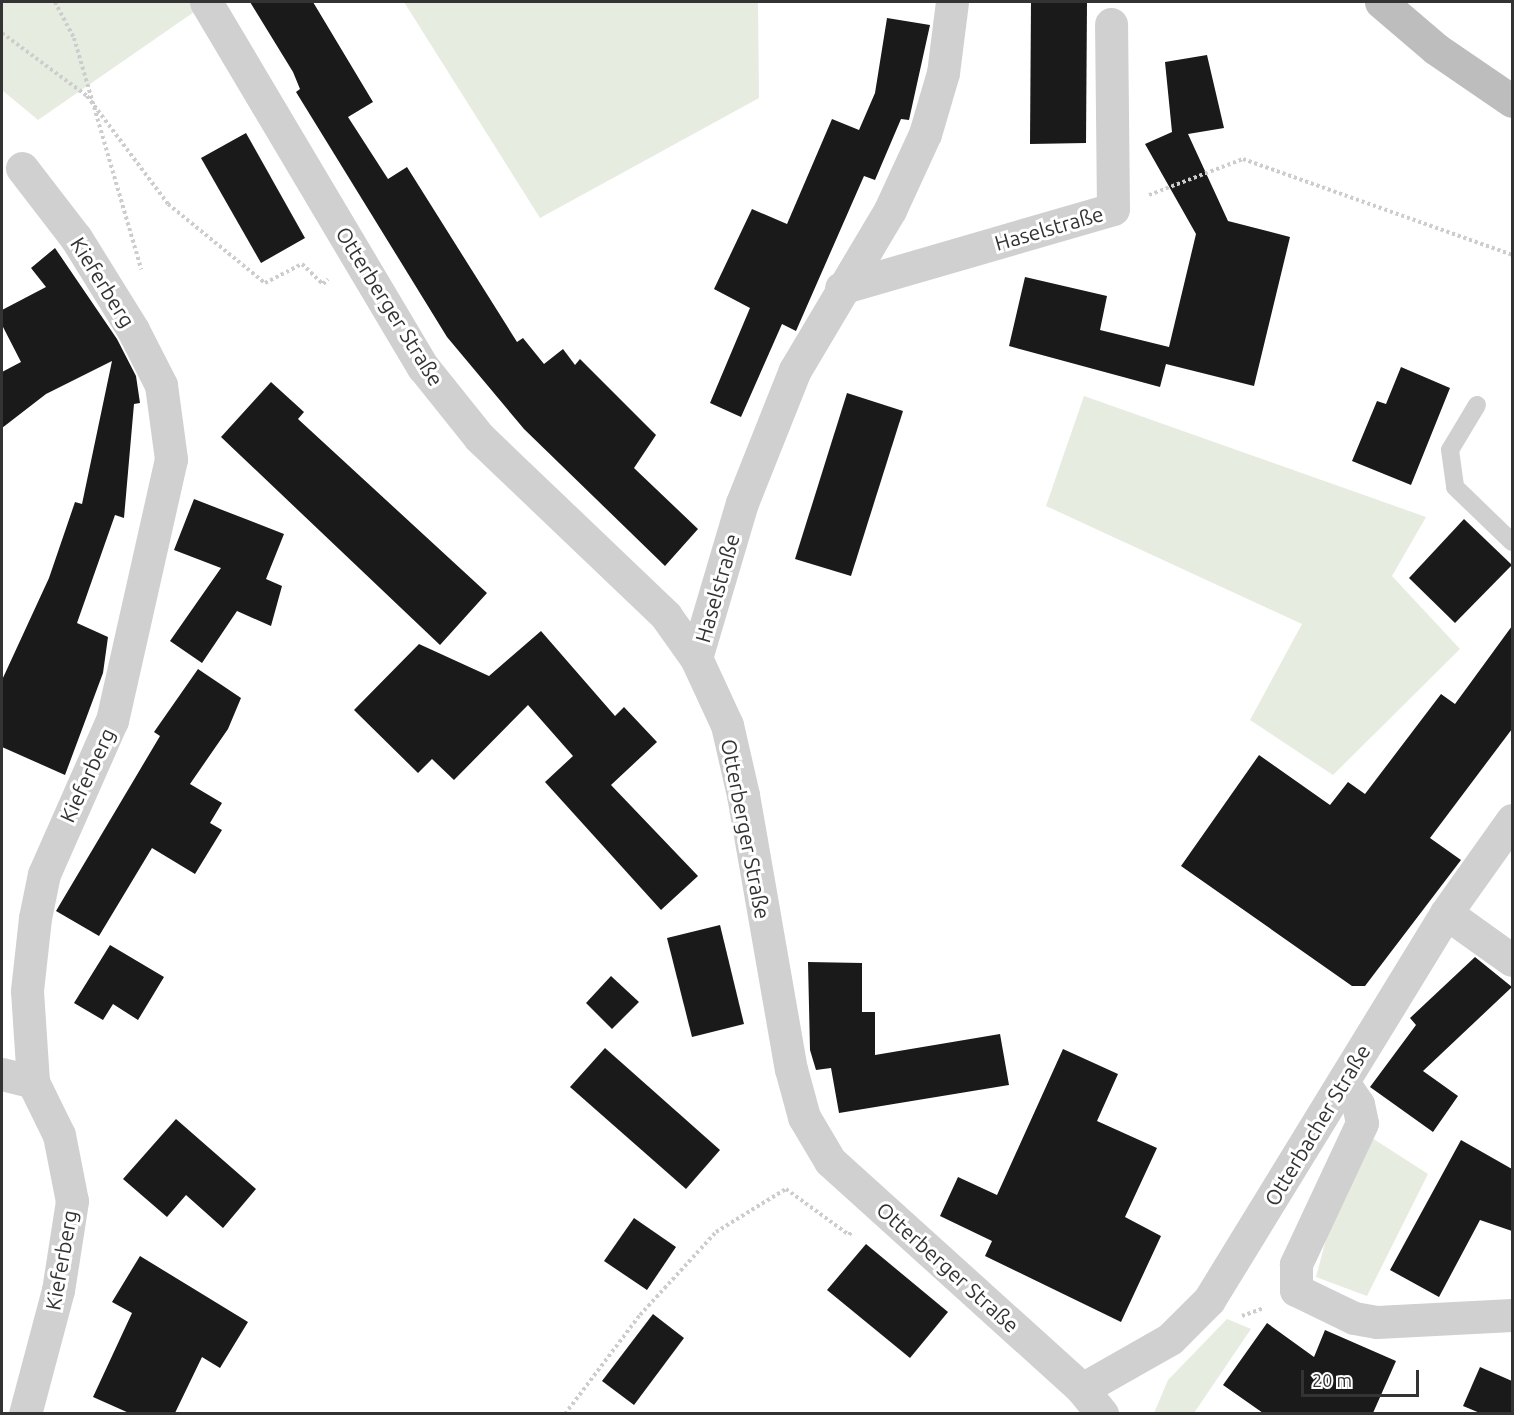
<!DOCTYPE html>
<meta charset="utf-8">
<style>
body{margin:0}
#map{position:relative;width:1514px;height:1415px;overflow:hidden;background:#fff;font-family:Ubuntu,sans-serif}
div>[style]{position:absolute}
.green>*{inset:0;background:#e6ecdf}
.building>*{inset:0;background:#1a1a1a}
.path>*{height:4px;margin-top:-2px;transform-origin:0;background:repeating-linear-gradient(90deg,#cdcdcd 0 3px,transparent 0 6px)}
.service>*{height:18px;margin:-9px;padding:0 9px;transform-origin:9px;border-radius:9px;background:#d0d0d0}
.minor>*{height:33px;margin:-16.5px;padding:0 16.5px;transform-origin:16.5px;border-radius:16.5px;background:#d0d0d0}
.tertiary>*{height:33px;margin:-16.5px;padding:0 16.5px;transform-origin:16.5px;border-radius:16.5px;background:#d0d0d0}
.secondary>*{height:33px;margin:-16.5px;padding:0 16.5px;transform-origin:16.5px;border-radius:16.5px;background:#bdbdbd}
span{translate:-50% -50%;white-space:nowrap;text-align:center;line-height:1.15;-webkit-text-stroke:6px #fff;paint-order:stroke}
.street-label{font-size:21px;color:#333}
.frame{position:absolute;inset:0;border:3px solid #333;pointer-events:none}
.scale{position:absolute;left:1301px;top:1370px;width:118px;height:27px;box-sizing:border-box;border:3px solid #333;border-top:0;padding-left:8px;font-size:18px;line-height:21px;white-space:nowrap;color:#333;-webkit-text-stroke:4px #fff;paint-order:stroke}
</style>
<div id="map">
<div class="green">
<i style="clip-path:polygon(2px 2px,206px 2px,207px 3px,38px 120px,2px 90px)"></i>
<i style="clip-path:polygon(404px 2px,758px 2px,759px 98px,540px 218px)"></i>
<i style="clip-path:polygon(1084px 396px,1426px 517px,1392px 576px,1460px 649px,1333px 775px,1250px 720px,1302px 624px,1046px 506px)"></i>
<i style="clip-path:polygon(1372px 1138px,1428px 1174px,1367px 1296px,1316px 1277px,1329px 1228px)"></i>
<i style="clip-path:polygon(1227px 1319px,1251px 1329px,1194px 1413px,1154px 1413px,1168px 1380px)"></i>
</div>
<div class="building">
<i style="clip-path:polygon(250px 2px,313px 2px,373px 102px,348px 117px,388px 179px,407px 167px,517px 342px,523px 338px,544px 364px,563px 349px,575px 365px,580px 359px,656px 435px,634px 468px,698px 529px,665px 566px,524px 429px,447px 337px,296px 92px,300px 89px,293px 72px)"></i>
<i style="clip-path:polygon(1031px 2px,1087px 2px,1086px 143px,1030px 144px)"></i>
<i style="clip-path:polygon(887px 18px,930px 25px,909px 120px,901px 119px,875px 180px,864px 176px,796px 331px,782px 324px,741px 417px,710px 403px,750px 308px,714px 289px,752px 209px,787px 224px,832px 119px,859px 130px,875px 93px)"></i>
<i style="clip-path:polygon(1207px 55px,1224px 128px,1188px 134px,1228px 221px,1290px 237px,1254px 386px,1166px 364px,1160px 387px,1009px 346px,1025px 277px,1107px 296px,1100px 330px,1169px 347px,1196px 234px,1145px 144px,1172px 132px,1165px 62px)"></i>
<i style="clip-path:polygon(246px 133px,305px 238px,261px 263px,201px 158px)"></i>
<i style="clip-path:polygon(55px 248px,117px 339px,136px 376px,140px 403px,134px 404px,124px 518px,115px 515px,77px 623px,108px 637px,103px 673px,65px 775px,2px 747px,2px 680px,49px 578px,75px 502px,82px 504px,112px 361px,46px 394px,2px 428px,2px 372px,21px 362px,2px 325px,2px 310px,46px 287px,31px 268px)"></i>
<i style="clip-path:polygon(1401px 367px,1450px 388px,1411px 485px,1352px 461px,1377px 401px,1386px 404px)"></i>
<i style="clip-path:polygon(271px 382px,304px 412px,298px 419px,487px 593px,440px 645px,221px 437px)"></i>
<i style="clip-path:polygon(847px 393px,903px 411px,851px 576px,795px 559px)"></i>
<i style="clip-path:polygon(194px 499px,284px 534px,266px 579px,282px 586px,271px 626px,237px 611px,202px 663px,170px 641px,221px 568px,174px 550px)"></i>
<i style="clip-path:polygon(1464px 519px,1512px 565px,1455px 623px,1409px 578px)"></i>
<i style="clip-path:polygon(1512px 626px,1512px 729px,1430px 838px,1461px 860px,1365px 986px,1352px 986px,1181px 866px,1259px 755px,1330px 805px,1348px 782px,1365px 794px,1441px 694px,1455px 704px)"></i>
<i style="clip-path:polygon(541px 631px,615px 716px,624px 707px,657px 742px,611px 785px,698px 876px,661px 910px,545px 782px,573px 756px,528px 705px,454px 780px,432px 759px,418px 773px,354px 710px,419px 644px,489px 676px)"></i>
<i style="clip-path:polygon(198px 669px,241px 698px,228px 729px,190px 784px,222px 803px,210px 823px,222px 830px,195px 874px,152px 848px,99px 936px,56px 911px,160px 736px,154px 732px)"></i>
<i style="clip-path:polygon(720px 925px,744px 1024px,692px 1037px,667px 938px)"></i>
<i style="clip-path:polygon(110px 945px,164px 977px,138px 1020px,113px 1004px,103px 1020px,74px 1003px)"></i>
<i style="clip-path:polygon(1475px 957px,1512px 987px,1423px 1071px,1458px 1096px,1433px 1132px,1370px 1087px,1416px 1025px,1410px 1018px)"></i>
<i style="clip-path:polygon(808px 962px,862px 963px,862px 1012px,875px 1012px,875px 1055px,1000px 1034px,1009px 1085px,839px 1113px,831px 1068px,816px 1070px,810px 1050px)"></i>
<i style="clip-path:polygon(611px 976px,639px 1002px,612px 1029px,586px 1003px)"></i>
<i style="clip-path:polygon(605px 1048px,720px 1150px,686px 1189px,570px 1087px)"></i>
<i style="clip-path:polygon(1063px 1049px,1118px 1074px,1097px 1121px,1157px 1148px,1125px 1217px,1161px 1236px,1121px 1322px,985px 1256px,992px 1241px,940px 1216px,958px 1177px,997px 1195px)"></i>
<i style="clip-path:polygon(176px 1119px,256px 1189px,223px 1228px,186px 1195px,167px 1217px,123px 1179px)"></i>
<i style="clip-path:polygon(1461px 1140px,1512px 1169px,1512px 1231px,1480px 1220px,1439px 1297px,1390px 1270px)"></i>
<i style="clip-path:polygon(634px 1218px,676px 1247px,647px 1290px,604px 1261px)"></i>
<i style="clip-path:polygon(866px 1244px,948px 1312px,910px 1358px,827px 1290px)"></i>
<i style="clip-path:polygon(140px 1256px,248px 1322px,220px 1368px,202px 1357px,175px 1413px,129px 1413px,93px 1397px,132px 1313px,112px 1302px)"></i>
<i style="clip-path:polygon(653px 1314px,684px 1338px,634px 1405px,602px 1381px)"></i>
<i style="clip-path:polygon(1267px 1323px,1314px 1357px,1325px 1330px,1396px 1361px,1373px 1413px,1263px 1413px,1223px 1385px)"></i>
<i style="clip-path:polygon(1480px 1367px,1512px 1381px,1512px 1413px,1480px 1413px,1463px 1406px)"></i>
</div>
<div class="path">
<i style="left:55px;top:2px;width:41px;rotate:62.2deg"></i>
<i style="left:74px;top:38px;width:241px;rotate:73.8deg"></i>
<i style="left:2px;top:33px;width:106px;rotate:36.5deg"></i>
<i style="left:87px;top:96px;width:135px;rotate:53.1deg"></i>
<i style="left:168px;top:204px;width:125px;rotate:39.2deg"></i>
<i style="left:265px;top:283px;width:42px;rotate:-27.2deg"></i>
<i style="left:302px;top:264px;width:29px;rotate:44deg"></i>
<i style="left:323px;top:284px;width:7px;rotate:-45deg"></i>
<i style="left:1149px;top:195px;width:101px;rotate:-21deg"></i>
<i style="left:1243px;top:159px;width:286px;rotate:19.6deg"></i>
<i style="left:1242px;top:1316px;width:23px;rotate:-20deg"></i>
<i style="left:565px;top:1414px;width:124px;rotate:-52.9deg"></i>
<i style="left:640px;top:1315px;width:113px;rotate:-47.5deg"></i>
<i style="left:716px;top:1232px;width:82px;rotate:-31.6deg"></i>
<i style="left:786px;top:1189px;width:78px;rotate:36.1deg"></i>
<i style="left:849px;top:1235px;width:5px;rotate:-53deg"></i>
</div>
<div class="service">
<i style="left:1477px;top:405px;width:52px;rotate:121deg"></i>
<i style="left:1450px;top:450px;width:37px;rotate:82deg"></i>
<i style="left:1455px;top:487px;width:79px;rotate:44deg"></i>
</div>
<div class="minor">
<i style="left:22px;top:168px;width:88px;rotate:52.4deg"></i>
<i style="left:76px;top:238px;width:108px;rotate:58.2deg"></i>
<i style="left:133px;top:330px;width:62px;rotate:63deg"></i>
<i style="left:161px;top:385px;width:75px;rotate:82.3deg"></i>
<i style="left:171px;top:459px;width:268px;rotate:102.7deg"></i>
<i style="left:112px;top:720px;width:168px;rotate:113.8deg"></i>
<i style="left:44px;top:874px;width:45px;rotate:101.6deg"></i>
<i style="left:35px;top:918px;width:73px;rotate:96.3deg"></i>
<i style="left:27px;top:991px;width:91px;rotate:86.2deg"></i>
<i style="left:33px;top:1082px;width:59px;rotate:63.9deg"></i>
<i style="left:59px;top:1135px;width:67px;rotate:78.9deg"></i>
<i style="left:72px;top:1201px;width:90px;rotate:98.9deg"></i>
<i style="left:58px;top:1290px;width:128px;rotate:104.9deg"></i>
<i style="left:841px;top:288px;width:283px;rotate:-16.2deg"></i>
<i style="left:1113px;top:209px;width:185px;rotate:-90.6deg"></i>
<i style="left:696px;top:658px;width:162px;rotate:-73.5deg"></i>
<i style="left:742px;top:503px;width:143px;rotate:-68.3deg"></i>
<i style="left:795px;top:370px;width:186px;rotate:-59.3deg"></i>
<i style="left:890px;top:210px;width:84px;rotate:-65.3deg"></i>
<i style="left:925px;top:134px;width:64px;rotate:-73.6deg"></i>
<i style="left:943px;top:73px;width:72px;rotate:-82.8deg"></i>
<i style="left:1446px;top:913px;width:81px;rotate:35.5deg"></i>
<i style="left:2px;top:1074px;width:32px;rotate:14deg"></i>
<i style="left:1343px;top:1082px;width:27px;rotate:56deg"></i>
<i style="left:1358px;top:1104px;width:19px;rotate:78deg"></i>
<i style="left:1362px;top:1123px;width:156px;rotate:115.1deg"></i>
<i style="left:1296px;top:1264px;width:26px;rotate:90deg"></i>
<i style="left:1296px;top:1290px;width:64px;rotate:25.8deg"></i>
<i style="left:1354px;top:1318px;width:23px;rotate:10deg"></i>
<i style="left:1377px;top:1322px;width:135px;rotate:-3deg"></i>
</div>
<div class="tertiary">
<i style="left:206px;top:2px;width:425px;rotate:59.3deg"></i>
<i style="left:423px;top:367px;width:90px;rotate:51.3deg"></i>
<i style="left:479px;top:437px;width:259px;rotate:43.7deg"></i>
<i style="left:666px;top:616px;width:52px;rotate:54.5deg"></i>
<i style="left:696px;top:658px;width:74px;rotate:65.2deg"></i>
<i style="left:727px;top:725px;width:72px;rotate:77.1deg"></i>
<i style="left:743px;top:795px;width:278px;rotate:80.1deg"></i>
<i style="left:791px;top:1069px;width:50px;rotate:74.8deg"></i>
<i style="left:804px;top:1117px;width:51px;rotate:59.4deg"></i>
<i style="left:830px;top:1161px;width:340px;rotate:42.1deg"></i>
<i style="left:1082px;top:1389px;width:32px;rotate:51deg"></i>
<i style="left:1082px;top:1389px;width:101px;rotate:-29.6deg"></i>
<i style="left:1170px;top:1339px;width:55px;rotate:-45deg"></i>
<i style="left:1209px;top:1300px;width:454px;rotate:-58.5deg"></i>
<i style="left:1446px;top:913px;width:114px;rotate:-54.6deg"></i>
</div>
<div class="secondary">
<i style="left:1381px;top:2px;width:72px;rotate:40.5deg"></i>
<i style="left:1436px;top:49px;width:92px;rotate:34.4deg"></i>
</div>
<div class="street-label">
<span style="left:1049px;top:228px;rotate:-16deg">Haselstraße</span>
<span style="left:103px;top:282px;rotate:58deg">Kieferberg</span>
<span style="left:390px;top:306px;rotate:58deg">Otterberger Straße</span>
<span style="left:717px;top:588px;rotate:-74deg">Haselstraße</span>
<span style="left:87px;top:775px;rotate:-65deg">Kieferberg</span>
<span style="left:746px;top:829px;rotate:79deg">Otterberger Straße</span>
<span style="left:1317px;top:1125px;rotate:-59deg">Otterbacher Straße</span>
<span style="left:61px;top:1260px;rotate:-80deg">Kieferberg</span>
<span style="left:948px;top:1267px;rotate:42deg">Otterberger Straße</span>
</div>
<div class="frame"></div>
<div class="scale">20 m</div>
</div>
